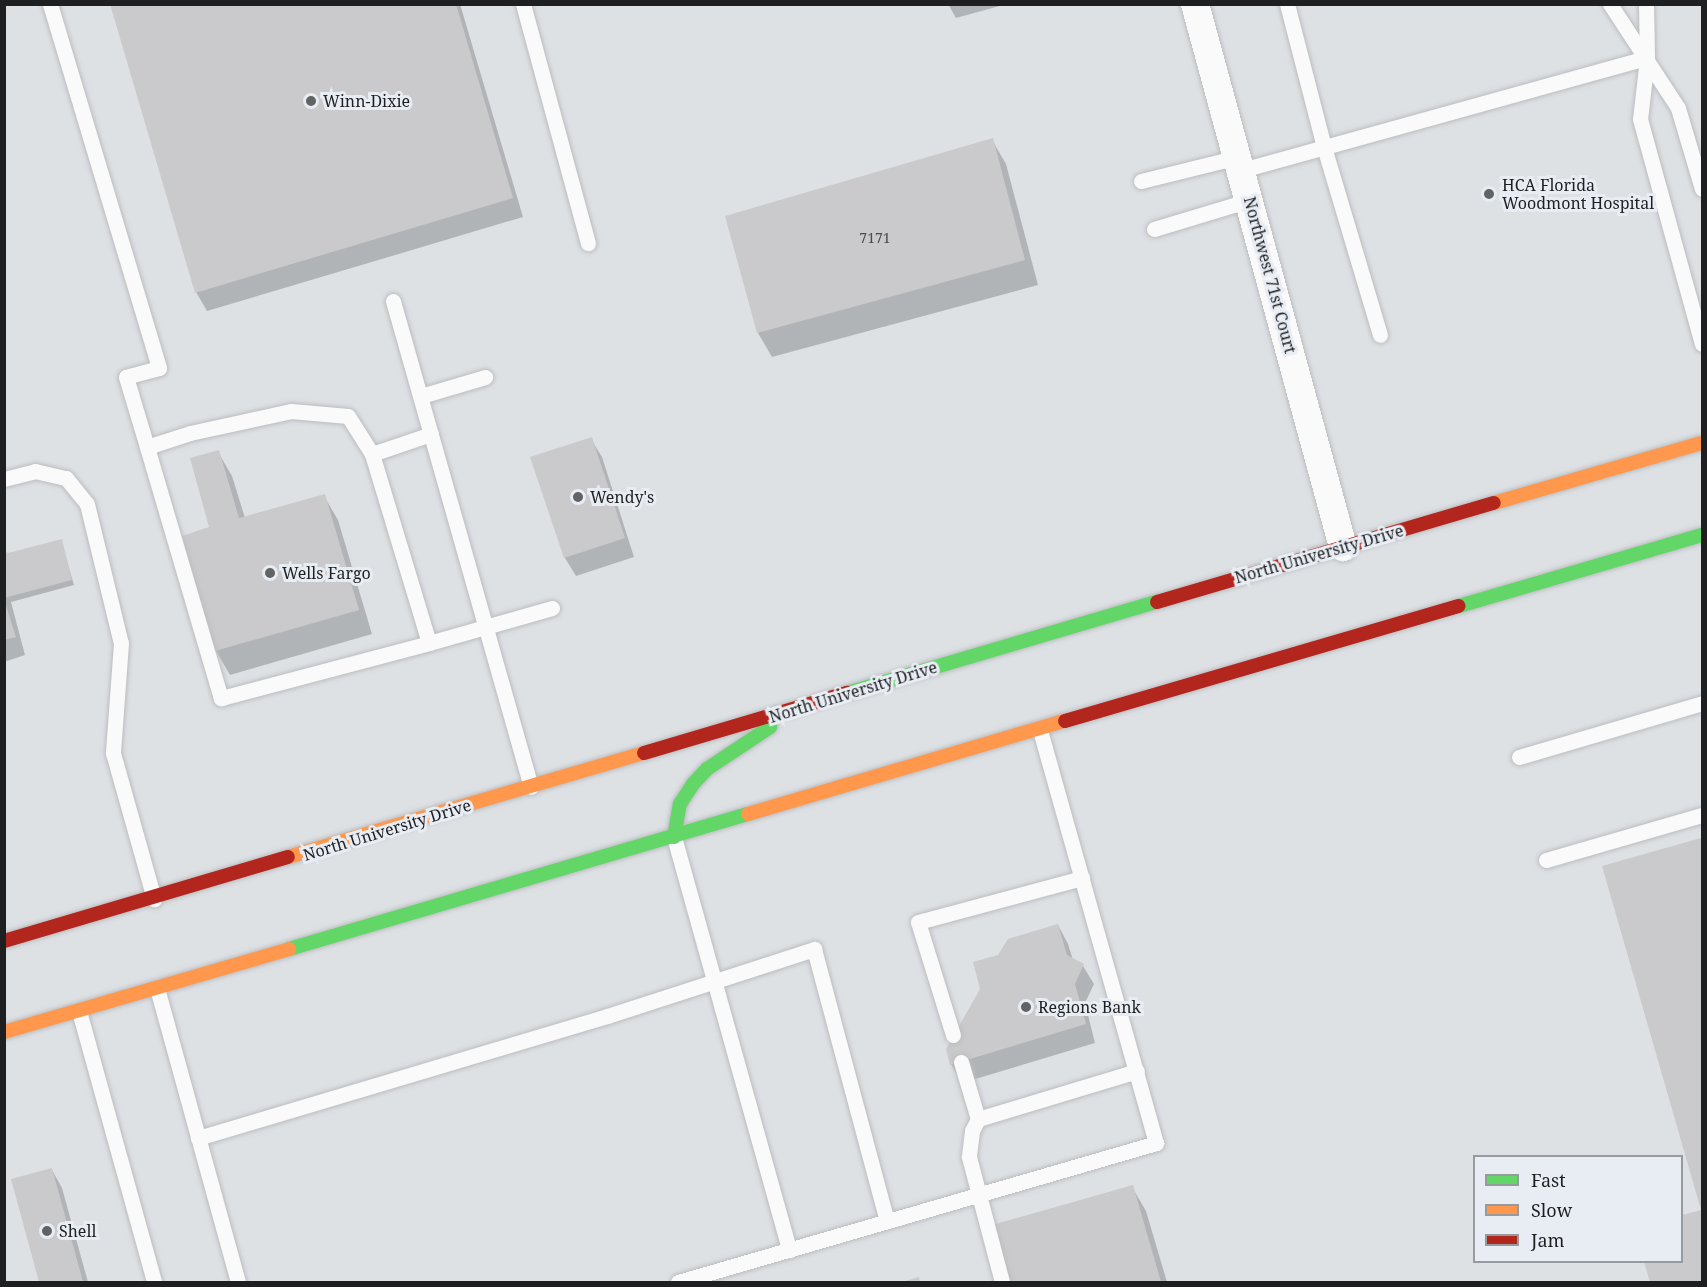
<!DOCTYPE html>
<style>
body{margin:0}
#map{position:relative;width:1707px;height:1287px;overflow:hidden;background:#dee1e4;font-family:"Noto Serif",serif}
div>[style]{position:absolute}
.shadow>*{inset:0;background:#0003}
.building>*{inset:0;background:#cac9cb}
.roads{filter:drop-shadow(0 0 2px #bbbdc0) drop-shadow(0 0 2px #bbbdc0)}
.lane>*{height:15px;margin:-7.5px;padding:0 7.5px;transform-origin:7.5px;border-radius:7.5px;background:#fafafb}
.street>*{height:28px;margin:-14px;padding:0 14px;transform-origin:14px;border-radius:14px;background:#fafafb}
.fast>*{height:14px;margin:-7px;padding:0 7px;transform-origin:7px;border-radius:7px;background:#63d668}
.slow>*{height:14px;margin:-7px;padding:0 7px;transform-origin:7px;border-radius:7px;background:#ff974d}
.jam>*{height:14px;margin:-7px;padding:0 7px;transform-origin:7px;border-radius:7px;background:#b3261e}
.dots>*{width:16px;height:16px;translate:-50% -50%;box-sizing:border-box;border:3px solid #e8edf4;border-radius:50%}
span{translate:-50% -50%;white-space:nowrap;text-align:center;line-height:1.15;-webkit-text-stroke:6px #e8edf4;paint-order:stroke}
.number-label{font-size:14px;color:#4a4b4d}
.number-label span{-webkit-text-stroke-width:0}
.poi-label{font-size:16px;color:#1d1f21}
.left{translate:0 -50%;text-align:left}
.street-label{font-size:16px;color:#1d1f21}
.frame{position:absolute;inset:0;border:6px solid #1d1f21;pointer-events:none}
.legend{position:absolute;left:1473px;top:1155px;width:210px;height:108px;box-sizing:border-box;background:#e8edf4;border:2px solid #979ba0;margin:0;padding:8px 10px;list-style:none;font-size:18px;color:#1d1f21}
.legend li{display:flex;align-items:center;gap:12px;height:30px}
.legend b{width:30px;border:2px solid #979ba0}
</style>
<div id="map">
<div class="shadow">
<i style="clip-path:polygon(111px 4px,460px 4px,523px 217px,207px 311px,196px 292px)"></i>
<i style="clip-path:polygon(948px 4px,1007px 4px,956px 18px)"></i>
<i style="clip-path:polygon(992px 140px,1006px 164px,1038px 285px,772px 357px,758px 333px,727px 217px)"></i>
<i style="clip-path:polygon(591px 439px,602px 457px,634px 557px,576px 576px,565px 558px,532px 458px)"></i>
<i style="clip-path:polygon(218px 452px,232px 476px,245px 518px,324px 496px,338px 520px,372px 634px,230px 675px,216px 651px,184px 537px,211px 528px)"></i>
<i style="clip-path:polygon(61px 541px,74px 585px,11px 602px,25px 655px,4px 662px,4px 552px,8px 554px)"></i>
<i style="clip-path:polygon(1700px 839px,1702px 843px,1702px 1282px,1652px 1282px,1646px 1262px,1682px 1262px,1682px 1217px,1702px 1211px,1604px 867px)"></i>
<i style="clip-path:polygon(1058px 925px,1068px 944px,1073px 960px,1083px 966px,1094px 984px,1085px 1003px,1095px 1043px,962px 1083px,951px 1064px,999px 957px)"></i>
<i style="clip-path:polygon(52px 1170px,62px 1188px,88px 1282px,40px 1282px,13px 1180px)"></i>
<i style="clip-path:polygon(1132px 1187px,1146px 1211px,1167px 1282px,1010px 1282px,994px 1226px)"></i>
</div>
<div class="building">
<i style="clip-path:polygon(110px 4px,456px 4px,513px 198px,195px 293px)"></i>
<i style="clip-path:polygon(993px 138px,1025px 260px,757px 333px,725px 216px)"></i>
<i style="clip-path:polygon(592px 437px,625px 538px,564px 558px,530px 457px)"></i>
<i style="clip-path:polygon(219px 450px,239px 518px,325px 494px,359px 610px,215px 651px,182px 536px,209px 527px,190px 458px)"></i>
<i style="clip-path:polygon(62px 539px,72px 580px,4px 598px,4px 550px,8px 553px)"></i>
<i style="clip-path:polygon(4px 599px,16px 637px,4px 640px)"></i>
<i style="clip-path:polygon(1701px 838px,1702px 1282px,1650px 1282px,1644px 1262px,1682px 1262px,1682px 1215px,1701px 1210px,1602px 866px)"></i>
<i style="clip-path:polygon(1058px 924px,1067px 955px,1084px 964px,1075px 984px,1086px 1024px,950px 1065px,946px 1049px,980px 989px,973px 962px,998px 955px,1008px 939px)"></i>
<i style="clip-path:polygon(52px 1168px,83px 1282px,39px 1282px,11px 1179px)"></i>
<i style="clip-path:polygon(1133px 1185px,1161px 1282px,1008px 1282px,992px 1225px)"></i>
<i style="clip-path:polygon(919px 1277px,920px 1282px,902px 1282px)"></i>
</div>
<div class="roads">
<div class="lane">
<i style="left:50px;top:4px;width:380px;rotate:73.3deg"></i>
<i style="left:159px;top:368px;width:34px;rotate:165deg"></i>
<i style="left:126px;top:377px;width:73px;rotate:73.3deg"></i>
<i style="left:147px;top:447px;width:45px;rotate:-18deg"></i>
<i style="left:190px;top:433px;width:103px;rotate:-12.3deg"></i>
<i style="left:291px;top:411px;width:57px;rotate:5deg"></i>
<i style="left:348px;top:416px;width:45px;rotate:57.7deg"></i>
<i style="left:523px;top:4px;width:248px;rotate:74.8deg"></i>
<i style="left:1287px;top:4px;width:148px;rotate:75.5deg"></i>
<i style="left:1324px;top:147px;width:196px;rotate:73.4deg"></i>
<i style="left:1610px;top:4px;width:124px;rotate:56.8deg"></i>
<i style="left:1678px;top:108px;width:84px;rotate:73.5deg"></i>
<i style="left:1646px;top:4px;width:54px;rotate:88.9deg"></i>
<i style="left:1647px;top:58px;width:61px;rotate:96.5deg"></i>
<i style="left:1640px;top:119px;width:233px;rotate:74.6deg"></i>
<i style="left:1242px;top:170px;width:420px;rotate:-15.5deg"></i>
<i style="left:1141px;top:181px;width:100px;rotate:-13.9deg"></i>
<i style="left:1154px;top:229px;width:100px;rotate:-16.8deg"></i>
<i style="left:393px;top:301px;width:505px;rotate:74.15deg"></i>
<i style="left:421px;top:396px;width:67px;rotate:-16.5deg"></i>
<i style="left:431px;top:434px;width:62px;rotate:161.3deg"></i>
<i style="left:372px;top:454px;width:197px;rotate:73.2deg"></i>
<i style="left:429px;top:643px;width:128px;rotate:-15.9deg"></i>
<i style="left:147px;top:447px;width:262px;rotate:73.6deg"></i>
<i style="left:221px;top:698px;width:215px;rotate:-14.8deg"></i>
<i style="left:4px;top:479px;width:32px;rotate:-14deg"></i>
<i style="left:35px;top:471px;width:32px;rotate:13deg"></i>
<i style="left:66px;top:478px;width:33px;rotate:51deg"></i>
<i style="left:87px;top:504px;width:143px;rotate:76.3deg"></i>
<i style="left:121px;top:643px;width:110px;rotate:94.2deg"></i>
<i style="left:113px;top:753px;width:152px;rotate:74.3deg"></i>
<i style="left:1519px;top:757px;width:191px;rotate:-16.4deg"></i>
<i style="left:674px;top:837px;width:429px;rotate:74.4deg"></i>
<i style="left:1546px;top:860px;width:162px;rotate:-16.1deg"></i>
<i style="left:157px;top:988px;width:305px;rotate:74.6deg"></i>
<i style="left:79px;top:1011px;width:281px;rotate:74.5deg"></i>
<i style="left:953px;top:1035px;width:118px;rotate:-107.2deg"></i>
<i style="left:918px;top:922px;width:170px;rotate:-15deg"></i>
<i style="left:961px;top:1062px;width:59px;rotate:73.4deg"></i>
<i style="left:978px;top:1119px;width:166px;rotate:-16.8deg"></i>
<i style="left:978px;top:1119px;width:13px;rotate:117deg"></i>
<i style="left:972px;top:1131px;width:26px;rotate:97deg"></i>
<i style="left:969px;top:1157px;width:129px;rotate:75.2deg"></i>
<i style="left:198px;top:1138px;width:427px;rotate:-16.6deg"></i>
<i style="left:607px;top:1016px;width:218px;rotate:-17.9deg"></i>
<i style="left:814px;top:949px;width:282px;rotate:75deg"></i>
<i style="left:678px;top:1282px;width:498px;rotate:-16.2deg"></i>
<i style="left:1156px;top:1143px;width:430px;rotate:-105.7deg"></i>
</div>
<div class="street">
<i style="left:1195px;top:4px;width:563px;rotate:74.75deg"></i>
</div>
<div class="fast">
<i style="left:1459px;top:606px;width:253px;rotate:-16.3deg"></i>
<i style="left:847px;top:693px;width:323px;rotate:-16.4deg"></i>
<i style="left:674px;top:837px;width:34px;rotate:-80deg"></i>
<i style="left:680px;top:804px;width:24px;rotate:-57deg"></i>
<i style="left:693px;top:784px;width:21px;rotate:-47deg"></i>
<i style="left:707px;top:769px;width:76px;rotate:-33.7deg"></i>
<i style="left:289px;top:949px;width:478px;rotate:-16.4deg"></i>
</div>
<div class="slow">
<i style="left:1494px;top:503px;width:216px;rotate:-16.1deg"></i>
<i style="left:748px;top:814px;width:330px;rotate:-16.4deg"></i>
<i style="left:288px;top:857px;width:371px;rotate:-16.3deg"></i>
<i style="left:4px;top:1032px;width:297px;rotate:-16.2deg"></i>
</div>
<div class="jam">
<i style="left:1157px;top:602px;width:351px;rotate:-16.4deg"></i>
<i style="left:1065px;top:721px;width:410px;rotate:-16.3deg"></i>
<i style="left:644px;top:753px;width:212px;rotate:-16.5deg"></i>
<i style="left:4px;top:941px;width:296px;rotate:-16.5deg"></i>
</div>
</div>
<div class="dots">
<i style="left:311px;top:101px;background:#616365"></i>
<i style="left:1489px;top:194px;background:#616365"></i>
<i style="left:578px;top:497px;background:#616365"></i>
<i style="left:270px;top:573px;background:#616365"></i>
<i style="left:1026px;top:1007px;background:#616365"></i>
<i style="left:47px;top:1231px;background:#616365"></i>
</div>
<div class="number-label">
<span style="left:875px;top:238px">7171</span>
</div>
<div class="poi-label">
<span class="left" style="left:323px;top:101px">Winn-Dixie</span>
<span class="left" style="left:1502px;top:194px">HCA Florida<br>Woodmont Hospital</span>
<span class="left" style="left:590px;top:497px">Wendy's</span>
<span class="left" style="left:282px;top:573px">Wells Fargo</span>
<span class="left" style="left:1038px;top:1007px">Regions Bank</span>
<span class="left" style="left:59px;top:1231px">Shell</span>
</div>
<div class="street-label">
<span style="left:1270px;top:275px;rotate:75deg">Northwest 71st Court</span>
<span style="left:1319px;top:554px;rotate:-16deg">North University Drive</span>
<span style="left:853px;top:692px;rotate:-17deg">North University Drive</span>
<span style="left:387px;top:830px;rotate:-17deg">North University Drive</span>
</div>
<div class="frame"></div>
<ul class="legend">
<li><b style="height:8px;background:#63d668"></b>Fast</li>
<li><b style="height:8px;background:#ff974d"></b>Slow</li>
<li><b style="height:8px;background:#b3261e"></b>Jam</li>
</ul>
</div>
